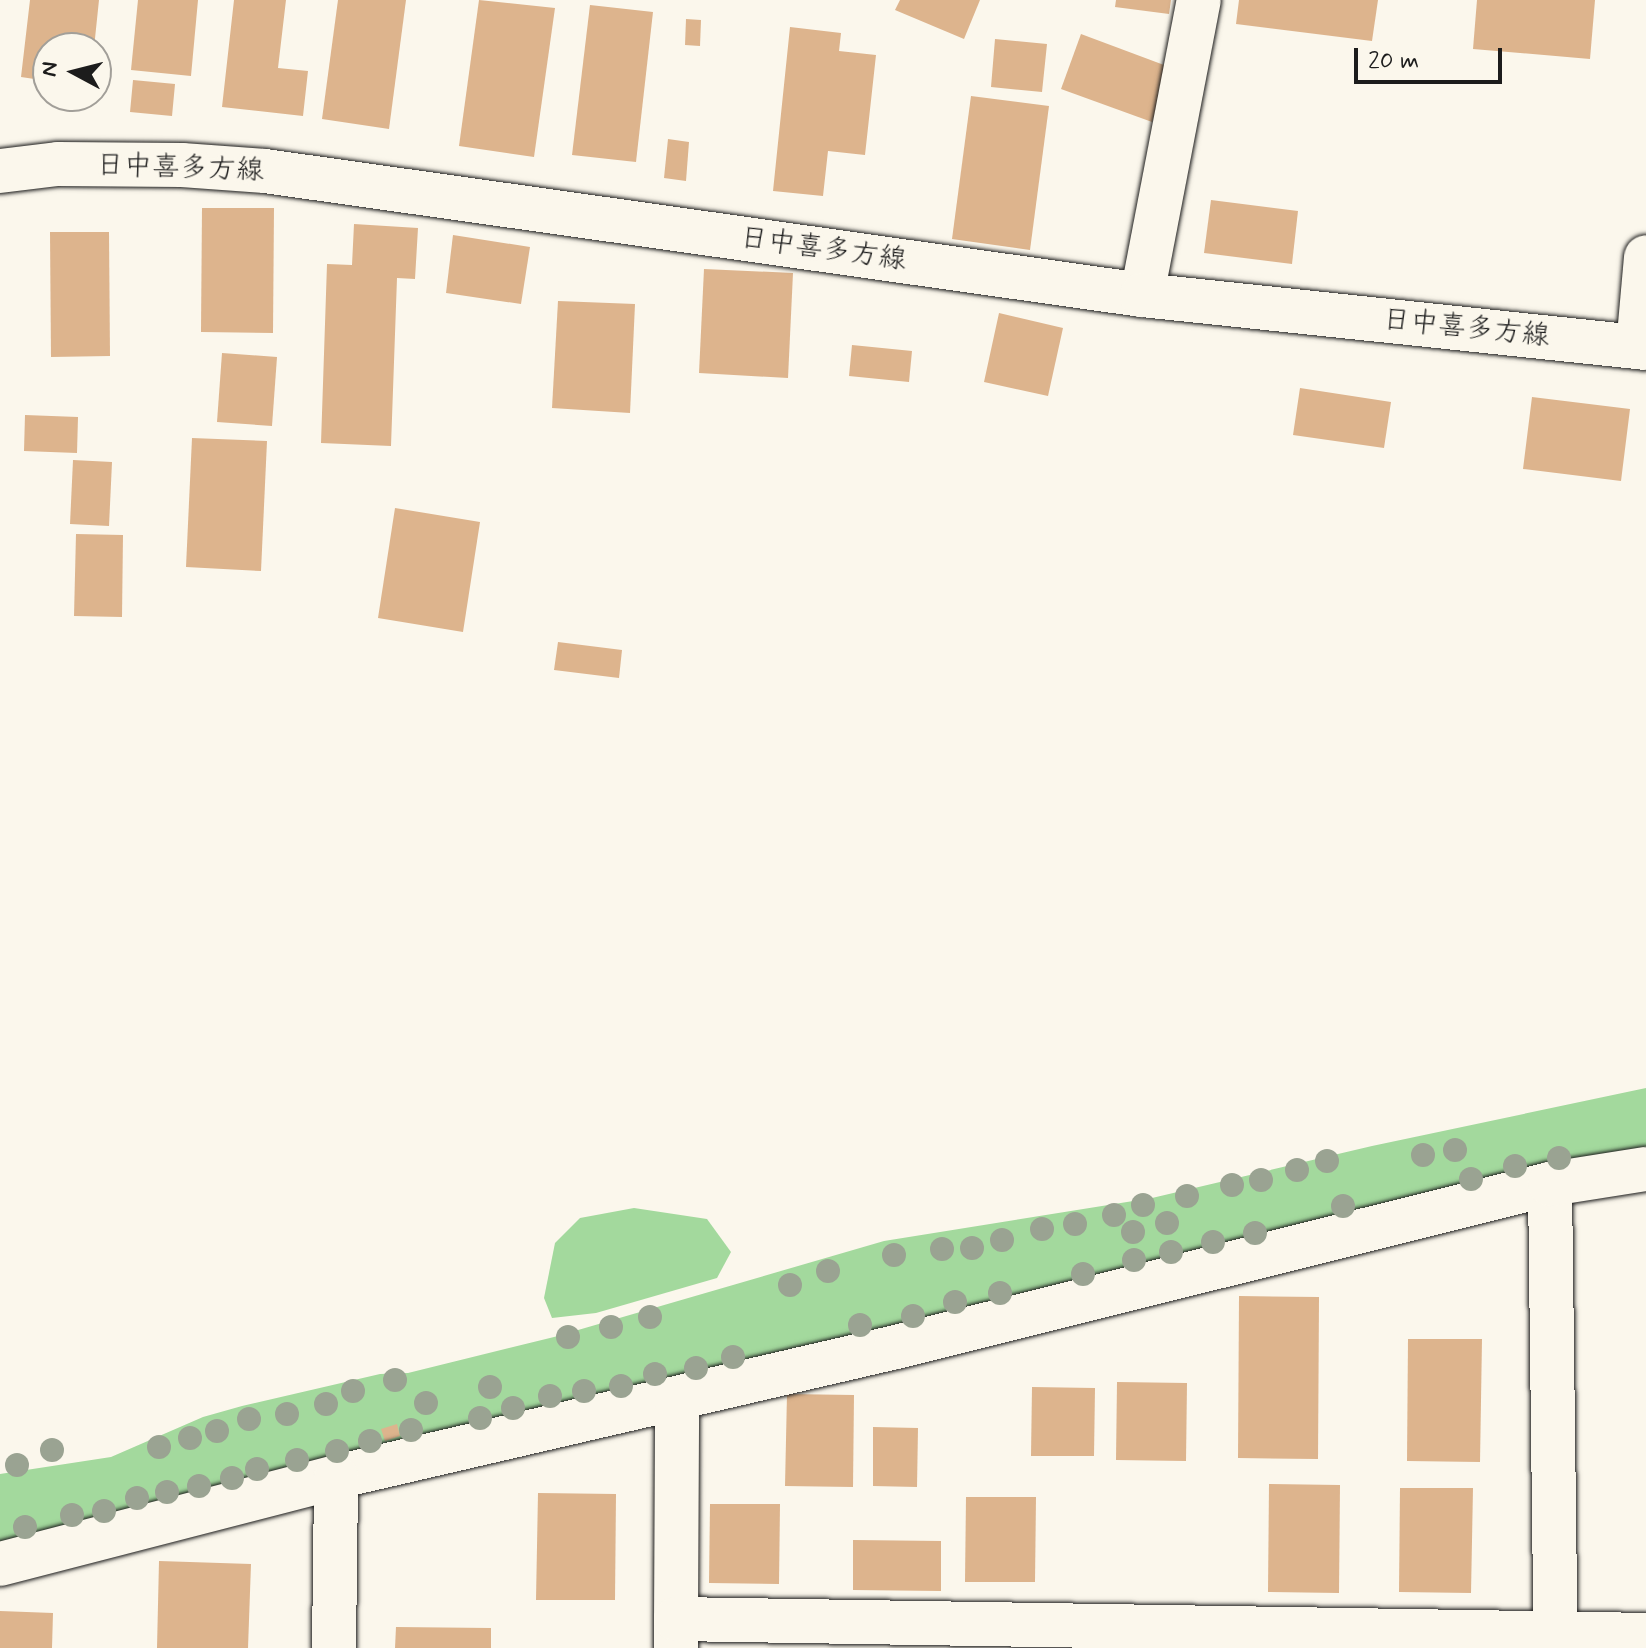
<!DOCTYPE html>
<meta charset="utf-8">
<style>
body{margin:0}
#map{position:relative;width:1646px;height:1648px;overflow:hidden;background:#fbf7ec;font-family:Mynerve,"Klee One",sans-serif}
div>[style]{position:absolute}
.green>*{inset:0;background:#a3d99d}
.building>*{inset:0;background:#ddb48d}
.roads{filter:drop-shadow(0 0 2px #1c1c1c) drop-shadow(0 0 2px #1c1c1c)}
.minor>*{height:44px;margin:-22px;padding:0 22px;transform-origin:22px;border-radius:22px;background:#fbf7ec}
.secondary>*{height:44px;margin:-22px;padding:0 22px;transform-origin:22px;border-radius:22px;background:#fbf7ec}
.trees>*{width:24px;height:24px;margin:-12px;border-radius:50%;background:#9aa392}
span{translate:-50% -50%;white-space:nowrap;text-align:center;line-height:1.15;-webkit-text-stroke:7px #fbf7ec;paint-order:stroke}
.street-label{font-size:28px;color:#1c1c1c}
.north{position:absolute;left:32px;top:32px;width:80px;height:80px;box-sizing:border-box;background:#fbf7ec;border:2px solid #a29f99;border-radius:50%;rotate:277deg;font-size:22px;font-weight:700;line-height:32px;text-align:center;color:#1c1c1c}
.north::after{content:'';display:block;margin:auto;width:28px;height:36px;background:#1c1c1c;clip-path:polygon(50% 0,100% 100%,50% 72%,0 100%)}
.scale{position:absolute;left:1354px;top:48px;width:148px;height:36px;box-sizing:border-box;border:4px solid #1c1c1c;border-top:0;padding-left:10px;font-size:24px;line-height:28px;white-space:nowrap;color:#1c1c1c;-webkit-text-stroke:6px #fbf7ec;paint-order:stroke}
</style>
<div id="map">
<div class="green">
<i style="clip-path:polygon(1646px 1088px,1646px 1152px,0 1545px,0 1474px,111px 1457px,203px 1417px,242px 1406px,380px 1374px,408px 1373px,554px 1337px,884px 1241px,1152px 1198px,1372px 1146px)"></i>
<i style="clip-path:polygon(634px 1208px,707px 1219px,731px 1252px,717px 1278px,596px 1313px,552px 1318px,544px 1298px,555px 1243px,580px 1218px)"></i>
</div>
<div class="building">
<i style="clip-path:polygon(30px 0,99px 0,94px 48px,48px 48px,48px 81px,21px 77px)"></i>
<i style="clip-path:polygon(138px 0,198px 0,191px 76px,131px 70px)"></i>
<i style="clip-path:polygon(234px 0,286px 0,278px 68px,308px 71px,303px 116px,222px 107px)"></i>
<i style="clip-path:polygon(338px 0,406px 0,389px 129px,322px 119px)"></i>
<i style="clip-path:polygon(479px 0,555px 8px,534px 157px,459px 146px)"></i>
<i style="clip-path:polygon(900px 0,980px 0,964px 39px,895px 10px)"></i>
<i style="clip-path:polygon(1116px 0,1171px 0,1169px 14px,1115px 7px)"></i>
<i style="clip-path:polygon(1239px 0,1378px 0,1372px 41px,1236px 24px)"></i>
<i style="clip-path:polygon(1477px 0,1595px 0,1590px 59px,1473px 49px)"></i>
<i style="clip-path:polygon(590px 5px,653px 12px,636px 162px,572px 155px)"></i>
<i style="clip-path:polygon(686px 19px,701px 20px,700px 46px,685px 45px)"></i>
<i style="clip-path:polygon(790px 27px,841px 33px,839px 51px,876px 55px,865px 155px,828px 151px,823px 196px,773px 191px)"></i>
<i style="clip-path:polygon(1081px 34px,1172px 68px,1152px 122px,1061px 89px)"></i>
<i style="clip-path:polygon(995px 39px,1047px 44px,1042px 92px,991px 87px)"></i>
<i style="clip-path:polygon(133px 80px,175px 84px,172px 116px,130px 112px)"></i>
<i style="clip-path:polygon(971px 96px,1049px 106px,1030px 250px,952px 239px)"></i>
<i style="clip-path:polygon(668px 139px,689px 142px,686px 181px,664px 178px)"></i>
<i style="clip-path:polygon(1211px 200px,1298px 211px,1292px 264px,1204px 253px)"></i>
<i style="clip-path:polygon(202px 208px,274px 208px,273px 333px,201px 332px)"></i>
<i style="clip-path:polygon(354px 224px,418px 228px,415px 279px,397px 278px,391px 446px,321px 443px,327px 264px,352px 265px)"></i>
<i style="clip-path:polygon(50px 232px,109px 232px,110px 356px,51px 357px)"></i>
<i style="clip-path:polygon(453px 235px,530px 247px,521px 304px,446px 293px)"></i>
<i style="clip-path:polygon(704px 269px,793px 273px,788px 378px,699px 373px)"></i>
<i style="clip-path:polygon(558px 301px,635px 304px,630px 413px,552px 408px)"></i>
<i style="clip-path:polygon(999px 313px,1063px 328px,1048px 396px,984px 382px)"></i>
<i style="clip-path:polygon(852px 345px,912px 351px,909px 382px,849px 376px)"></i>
<i style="clip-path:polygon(222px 353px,277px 357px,272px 426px,217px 422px)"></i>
<i style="clip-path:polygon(1300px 388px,1391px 402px,1384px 448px,1293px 435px)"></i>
<i style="clip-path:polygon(1532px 397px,1630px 409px,1621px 481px,1523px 469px)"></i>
<i style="clip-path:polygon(25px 415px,78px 417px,77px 453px,24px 451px)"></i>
<i style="clip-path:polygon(192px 438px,267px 441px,261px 571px,186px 567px)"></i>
<i style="clip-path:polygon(73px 460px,112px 462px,109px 526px,70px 524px)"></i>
<i style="clip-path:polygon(395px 508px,480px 522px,463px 632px,378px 618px)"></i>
<i style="clip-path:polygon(76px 534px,123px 535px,122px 617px,74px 616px)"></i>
<i style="clip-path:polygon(558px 642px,622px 650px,619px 678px,554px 670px)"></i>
<i style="clip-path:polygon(1239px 1296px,1319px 1297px,1318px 1459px,1238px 1458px)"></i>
<i style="clip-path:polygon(1408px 1339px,1482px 1339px,1480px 1462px,1407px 1461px)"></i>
<i style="clip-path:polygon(1117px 1382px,1187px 1383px,1186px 1461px,1116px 1460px)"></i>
<i style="clip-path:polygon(1032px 1387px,1095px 1388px,1094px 1456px,1031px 1456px)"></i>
<i style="clip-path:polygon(787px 1394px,854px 1395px,853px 1487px,785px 1486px)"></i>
<i style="clip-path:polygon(397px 1424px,400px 1436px,385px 1441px,381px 1429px)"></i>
<i style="clip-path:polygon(873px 1427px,918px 1428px,917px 1487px,873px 1486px)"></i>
<i style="clip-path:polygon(1269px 1484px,1340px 1485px,1339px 1593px,1268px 1592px)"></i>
<i style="clip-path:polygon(1400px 1488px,1473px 1488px,1471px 1593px,1399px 1592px)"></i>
<i style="clip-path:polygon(538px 1493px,616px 1494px,615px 1600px,536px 1600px)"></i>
<i style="clip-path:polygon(966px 1497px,1036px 1497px,1035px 1582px,965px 1582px)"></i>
<i style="clip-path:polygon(710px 1504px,780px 1504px,779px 1584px,709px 1583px)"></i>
<i style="clip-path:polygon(853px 1540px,941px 1541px,941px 1591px,853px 1590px)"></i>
<i style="clip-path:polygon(159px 1561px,251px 1564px,248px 1648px,157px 1648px)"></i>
<i style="clip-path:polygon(0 1611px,53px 1613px,52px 1648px,0 1648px)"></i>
<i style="clip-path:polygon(396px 1627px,491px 1628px,491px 1648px,395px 1648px)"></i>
</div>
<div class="roads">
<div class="minor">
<i style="left:1142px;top:295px;width:300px;rotate:-79.1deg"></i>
<i style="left:1638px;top:347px;width:90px;rotate:-84.9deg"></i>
<i style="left:1550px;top:1184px;width:464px;rotate:89.3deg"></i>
<i style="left:0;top:1564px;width:347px;rotate:-14.5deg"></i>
<i style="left:336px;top:1477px;width:575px;rotate:-13.07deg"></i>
<i style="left:896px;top:1347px;width:674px;rotate:-14deg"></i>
<i style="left:1550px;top:1184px;width:97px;rotate:-8.9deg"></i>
<i style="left:676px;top:1619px;width:221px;rotate:-89.7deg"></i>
<i style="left:334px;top:1648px;width:171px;rotate:-89.3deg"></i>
<i style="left:676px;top:1648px;width:29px;rotate:-90deg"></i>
<i style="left:676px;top:1619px;width:970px;rotate:0.94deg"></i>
</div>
<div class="secondary">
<i style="left:0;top:171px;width:58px;rotate:-6.9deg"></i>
<i style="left:58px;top:164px;width:124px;rotate:0.5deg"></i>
<i style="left:182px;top:165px;width:83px;rotate:4.1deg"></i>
<i style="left:265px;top:171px;width:886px;rotate:8.05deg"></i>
<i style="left:1142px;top:295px;width:507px;rotate:6deg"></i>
</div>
</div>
<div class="trees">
<i style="left:1455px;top:1150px"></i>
<i style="left:1423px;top:1155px"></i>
<i style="left:1559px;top:1158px"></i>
<i style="left:1327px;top:1161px"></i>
<i style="left:1515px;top:1166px"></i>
<i style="left:1297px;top:1170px"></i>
<i style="left:1471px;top:1179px"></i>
<i style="left:1261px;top:1180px"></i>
<i style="left:1232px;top:1185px"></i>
<i style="left:1187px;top:1196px"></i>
<i style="left:1143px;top:1205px"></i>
<i style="left:1343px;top:1206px"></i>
<i style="left:1114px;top:1215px"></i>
<i style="left:1167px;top:1223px"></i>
<i style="left:1075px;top:1224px"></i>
<i style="left:1042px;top:1229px"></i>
<i style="left:1133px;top:1232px"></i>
<i style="left:1255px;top:1233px"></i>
<i style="left:1002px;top:1240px"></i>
<i style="left:1213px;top:1242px"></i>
<i style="left:972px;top:1248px"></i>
<i style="left:942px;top:1249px"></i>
<i style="left:1171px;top:1252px"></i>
<i style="left:894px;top:1255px"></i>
<i style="left:1134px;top:1260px"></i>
<i style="left:828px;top:1271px"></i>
<i style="left:1083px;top:1274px"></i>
<i style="left:790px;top:1285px"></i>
<i style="left:1000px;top:1293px"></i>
<i style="left:955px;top:1302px"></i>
<i style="left:913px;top:1316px"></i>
<i style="left:650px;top:1317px"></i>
<i style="left:860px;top:1325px"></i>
<i style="left:611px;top:1327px"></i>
<i style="left:568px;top:1337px"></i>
<i style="left:733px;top:1357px"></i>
<i style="left:696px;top:1368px"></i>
<i style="left:655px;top:1374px"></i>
<i style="left:395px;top:1380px"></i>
<i style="left:621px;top:1386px"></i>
<i style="left:490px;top:1387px"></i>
<i style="left:353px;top:1391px"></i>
<i style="left:584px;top:1391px"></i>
<i style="left:550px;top:1396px"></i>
<i style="left:426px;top:1403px"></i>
<i style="left:326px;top:1404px"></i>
<i style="left:513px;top:1408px"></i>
<i style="left:287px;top:1414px"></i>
<i style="left:480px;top:1418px"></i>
<i style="left:249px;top:1419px"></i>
<i style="left:411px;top:1430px"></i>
<i style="left:217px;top:1431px"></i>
<i style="left:190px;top:1438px"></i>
<i style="left:370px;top:1441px"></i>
<i style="left:159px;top:1447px"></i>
<i style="left:52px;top:1450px"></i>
<i style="left:337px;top:1451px"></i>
<i style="left:297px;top:1460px"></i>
<i style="left:17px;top:1465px"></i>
<i style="left:257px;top:1469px"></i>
<i style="left:232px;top:1478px"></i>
<i style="left:199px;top:1486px"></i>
<i style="left:167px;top:1492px"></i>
<i style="left:137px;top:1498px"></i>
<i style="left:104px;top:1511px"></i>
<i style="left:72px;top:1515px"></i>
<i style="left:25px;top:1527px"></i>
</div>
<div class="street-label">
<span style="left:180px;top:169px;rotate:2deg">日中喜多方線</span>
<span style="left:823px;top:250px;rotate:8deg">日中喜多方線</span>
<span style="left:1466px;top:329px;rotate:6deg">日中喜多方線</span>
</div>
<div class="north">N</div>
<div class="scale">20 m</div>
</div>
